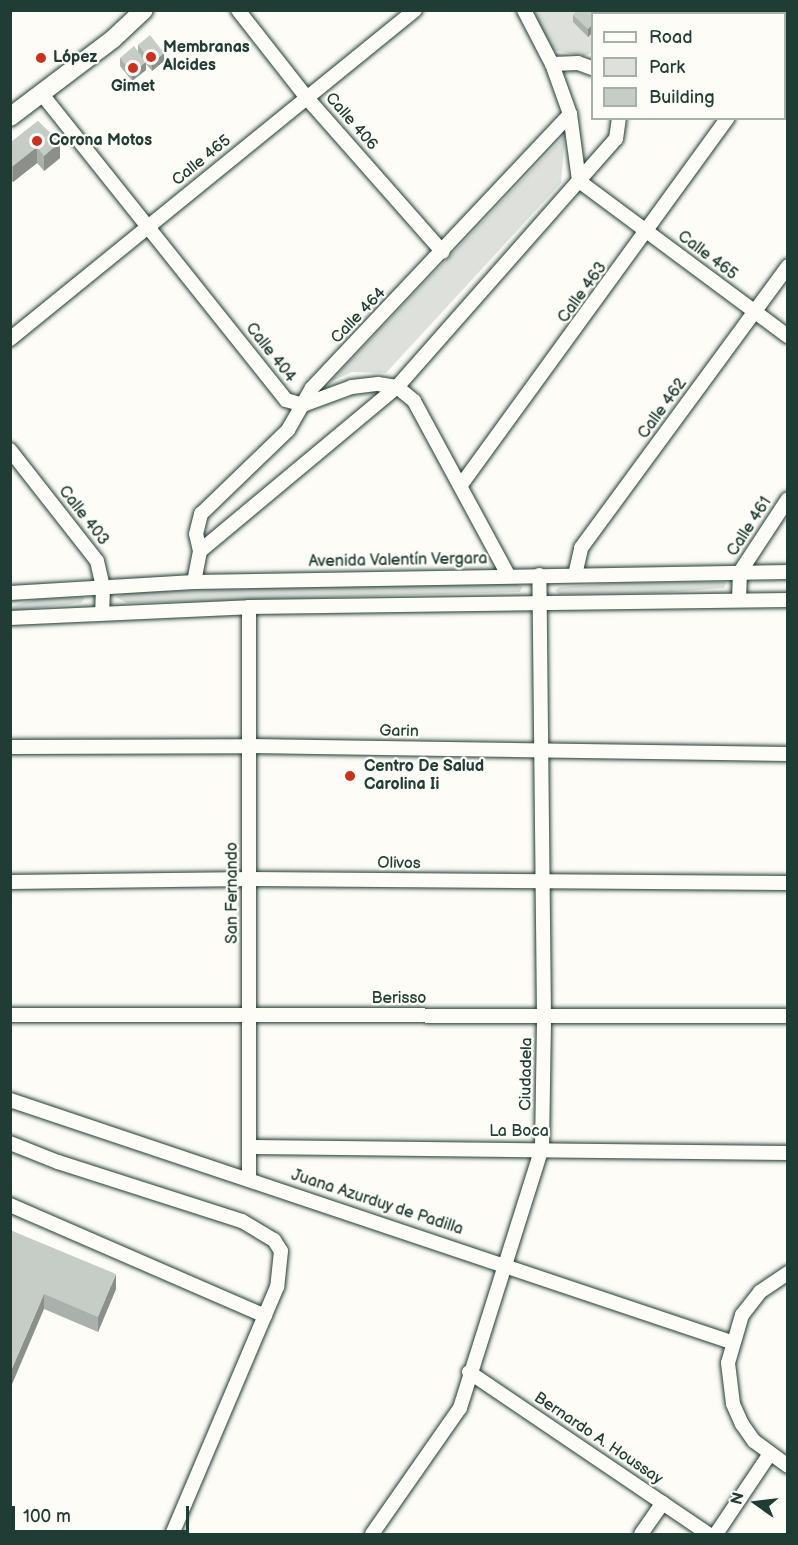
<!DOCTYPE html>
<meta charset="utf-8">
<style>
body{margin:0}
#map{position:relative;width:798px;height:1545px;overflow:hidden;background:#fdfcf7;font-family:"Balsamiq Sans",sans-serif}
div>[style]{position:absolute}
.green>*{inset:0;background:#dde0db}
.roads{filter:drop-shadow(0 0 2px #1f3d34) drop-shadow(0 0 2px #1f3d34)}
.minor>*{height:14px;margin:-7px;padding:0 7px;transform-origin:7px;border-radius:7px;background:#fdfcf7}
.major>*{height:18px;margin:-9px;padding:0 9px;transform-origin:9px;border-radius:9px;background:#fdfcf7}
.highway>*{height:21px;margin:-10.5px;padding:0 10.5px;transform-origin:10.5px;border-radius:10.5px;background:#fdfcf7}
.wall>*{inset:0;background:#aab0ab}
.shaded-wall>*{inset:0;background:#8b908b}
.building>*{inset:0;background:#c6cdc7}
.dots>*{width:16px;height:16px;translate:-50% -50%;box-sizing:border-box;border:3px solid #fdfcf7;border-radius:50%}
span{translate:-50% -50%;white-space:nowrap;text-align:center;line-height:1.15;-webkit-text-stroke:4.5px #fdfcf7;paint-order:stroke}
.poi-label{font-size:16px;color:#1f3d34;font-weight:700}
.left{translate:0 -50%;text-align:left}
.street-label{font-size:16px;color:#1f3d34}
.frame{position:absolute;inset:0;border:12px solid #1f3d34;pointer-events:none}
.legend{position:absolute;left:591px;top:12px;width:195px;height:108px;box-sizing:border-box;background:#fdfcf7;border:2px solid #a4b0a9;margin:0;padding:8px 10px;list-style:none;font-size:18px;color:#1f3d34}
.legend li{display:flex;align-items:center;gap:12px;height:30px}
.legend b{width:30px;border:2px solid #a4b0a9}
.north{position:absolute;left:726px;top:1473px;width:60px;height:60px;-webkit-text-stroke:4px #fdfcf7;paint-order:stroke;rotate:284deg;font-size:16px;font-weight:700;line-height:24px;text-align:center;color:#1f3d34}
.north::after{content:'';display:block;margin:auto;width:21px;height:27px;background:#1f3d34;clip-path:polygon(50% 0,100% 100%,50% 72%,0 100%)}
.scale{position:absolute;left:12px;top:1506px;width:177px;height:27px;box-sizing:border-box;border:3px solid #1f3d34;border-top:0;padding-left:8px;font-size:18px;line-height:21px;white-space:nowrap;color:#1f3d34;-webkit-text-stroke:4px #fdfcf7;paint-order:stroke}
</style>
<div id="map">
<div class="green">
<i style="clip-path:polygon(529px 11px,635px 11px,592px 14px,592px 53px,584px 56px,553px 50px)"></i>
<i style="clip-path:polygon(565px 135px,561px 183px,386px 373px,352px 372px,330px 382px)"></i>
<i style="clip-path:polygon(514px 582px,522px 587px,520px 592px,127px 603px,116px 597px,127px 592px)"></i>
<i style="clip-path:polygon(618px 583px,724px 582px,726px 583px,724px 588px,661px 593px,559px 594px,555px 590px,560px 587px)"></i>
<i style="clip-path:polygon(39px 599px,83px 597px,84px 599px,81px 603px,11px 611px,11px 606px)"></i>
</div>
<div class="roads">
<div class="minor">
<i style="left:238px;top:10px;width:112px;rotate:51.9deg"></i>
<i style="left:307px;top:98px;width:205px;rotate:48.6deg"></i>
<i style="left:524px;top:10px;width:61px;rotate:62.6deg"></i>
<i style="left:552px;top:64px;width:53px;rotate:70.2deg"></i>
<i style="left:570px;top:114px;width:68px;rotate:82.3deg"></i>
<i style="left:656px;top:10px;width:6px;rotate:45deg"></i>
<i style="left:640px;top:14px;width:4px;rotate:-63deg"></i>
<i style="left:552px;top:64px;width:26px;rotate:-2deg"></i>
<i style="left:578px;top:63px;width:15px;rotate:20deg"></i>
<i style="left:41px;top:93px;width:393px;rotate:51.4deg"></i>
<i style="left:286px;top:400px;width:18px;rotate:16deg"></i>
<i style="left:303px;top:405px;width:52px;rotate:-20.2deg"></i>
<i style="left:352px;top:387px;width:26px;rotate:-7deg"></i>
<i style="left:378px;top:384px;width:19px;rotate:9deg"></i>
<i style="left:397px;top:387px;width:22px;rotate:39deg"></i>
<i style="left:414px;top:401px;width:198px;rotate:61.6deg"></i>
<i style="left:784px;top:104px;width:5px;rotate:37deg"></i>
<i style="left:579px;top:181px;width:260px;rotate:36.6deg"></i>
<i style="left:10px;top:339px;width:522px;rotate:-39.09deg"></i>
<i style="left:10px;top:450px;width:141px;rotate:51.9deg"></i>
<i style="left:97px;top:561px;width:28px;rotate:77deg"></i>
<i style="left:103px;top:588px;width:24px;rotate:92deg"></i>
<i style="left:461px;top:485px;width:454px;rotate:-54deg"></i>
<i style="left:200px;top:551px;width:256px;rotate:-39.8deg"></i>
<i style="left:397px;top:387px;width:331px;rotate:-48.6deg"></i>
<i style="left:616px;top:139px;width:21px;rotate:-82deg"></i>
<i style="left:575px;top:575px;width:28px;rotate:-77deg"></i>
<i style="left:581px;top:548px;width:350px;rotate:-53.7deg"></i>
<i style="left:194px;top:582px;width:32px;rotate:-79deg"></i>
<i style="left:200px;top:551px;width:17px;rotate:-103deg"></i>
<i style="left:196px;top:534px;width:21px;rotate:-76deg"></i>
<i style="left:201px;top:514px;width:121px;rotate:-44deg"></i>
<i style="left:288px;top:430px;width:48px;rotate:-60.3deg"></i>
<i style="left:312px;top:388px;width:376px;rotate:-46.7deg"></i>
<i style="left:10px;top:593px;width:184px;rotate:-3.4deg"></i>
<i style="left:194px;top:582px;width:594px;rotate:-0.96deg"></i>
<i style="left:739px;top:600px;width:28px;rotate:-88deg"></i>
<i style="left:740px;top:572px;width:87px;rotate:-56.7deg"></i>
<i style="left:10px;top:618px;width:239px;rotate:-2.6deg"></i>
<i style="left:249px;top:607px;width:539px;rotate:-0.74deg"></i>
<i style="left:10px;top:747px;width:240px;rotate:-0.2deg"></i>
<i style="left:250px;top:746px;width:538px;rotate:0.85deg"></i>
<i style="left:10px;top:882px;width:240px;rotate:-0.7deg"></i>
<i style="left:250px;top:879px;width:538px;rotate:0.43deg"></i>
<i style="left:10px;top:1015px;width:778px;rotate:0.07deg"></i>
<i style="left:10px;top:1100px;width:761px;rotate:18.55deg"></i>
<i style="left:10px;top:1143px;width:52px;rotate:21.6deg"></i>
<i style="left:58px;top:1162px;width:193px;rotate:17.8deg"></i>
<i style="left:242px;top:1221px;width:37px;rotate:31deg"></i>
<i style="left:274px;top:1240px;width:13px;rotate:58deg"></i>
<i style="left:281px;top:1251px;width:36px;rotate:96deg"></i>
<i style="left:277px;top:1287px;width:268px;rotate:113deg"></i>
<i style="left:250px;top:1147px;width:538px;rotate:0.64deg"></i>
<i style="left:249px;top:1178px;width:571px;rotate:-90deg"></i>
<i style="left:10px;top:1205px;width:278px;rotate:23.5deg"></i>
<i style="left:788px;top:1273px;width:34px;rotate:146deg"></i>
<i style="left:760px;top:1292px;width:29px;rotate:128deg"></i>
<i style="left:742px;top:1315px;width:50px;rotate:106.3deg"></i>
<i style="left:728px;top:1363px;width:41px;rotate:83deg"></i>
<i style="left:733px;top:1404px;width:22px;rotate:66deg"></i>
<i style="left:742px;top:1424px;width:21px;rotate:55deg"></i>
<i style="left:754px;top:1441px;width:42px;rotate:36.3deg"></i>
<i style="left:469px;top:1372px;width:289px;rotate:34.1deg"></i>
<i style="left:372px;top:1534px;width:154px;rotate:-55.1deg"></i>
<i style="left:460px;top:1408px;width:273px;rotate:-72.5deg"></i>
<i style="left:542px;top:1148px;width:132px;rotate:-89.1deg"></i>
<i style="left:544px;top:1016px;width:441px;rotate:-90.6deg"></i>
<i style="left:641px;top:1534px;width:38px;rotate:-55deg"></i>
<i style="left:716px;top:1534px;width:95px;rotate:-56.1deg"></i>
</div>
<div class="major">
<i style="left:10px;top:117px;width:129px;rotate:-37.1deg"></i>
<i style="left:113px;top:39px;width:42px;rotate:-43.1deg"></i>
</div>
<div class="highway">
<i style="left:742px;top:10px;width:6px;rotate:45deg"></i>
<i style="left:766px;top:10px;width:6px;rotate:45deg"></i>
<i style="left:784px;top:26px;width:4px;rotate:27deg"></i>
<i style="left:784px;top:45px;width:4px;rotate:27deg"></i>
</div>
</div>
<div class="wall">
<i style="clip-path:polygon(609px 10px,609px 14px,588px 37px,573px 22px,573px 15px)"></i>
<i style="clip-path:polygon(138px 45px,164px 61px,152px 71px,146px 64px,146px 70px,132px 81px,120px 66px,120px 58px,138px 51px)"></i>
<i style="clip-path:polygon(38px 121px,60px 158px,44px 171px,37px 163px,13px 182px,10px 179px,10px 143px)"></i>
<i style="clip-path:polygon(10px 1230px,116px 1289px,98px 1332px,44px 1309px)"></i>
</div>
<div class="shaded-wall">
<i style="clip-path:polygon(592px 25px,592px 33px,588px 37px,588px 29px)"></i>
<i style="clip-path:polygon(164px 53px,164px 61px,152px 71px,152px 63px)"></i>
<i style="clip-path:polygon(146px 62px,146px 70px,132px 81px,132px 73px)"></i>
<i style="clip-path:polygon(60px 142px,60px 158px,44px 171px,44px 156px)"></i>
<i style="clip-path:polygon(37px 147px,37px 163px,13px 182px,13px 166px)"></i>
<i style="clip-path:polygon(116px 1274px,116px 1289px,98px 1332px,98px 1317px)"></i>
<i style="clip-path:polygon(44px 1294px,44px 1309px,10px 1389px,10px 1373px)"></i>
</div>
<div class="building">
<i style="clip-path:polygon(577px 10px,606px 10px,604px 14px,592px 14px,592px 25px,588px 29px,573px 15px)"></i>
<i style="clip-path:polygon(150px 35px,164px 53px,152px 63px,138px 45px)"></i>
<i style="clip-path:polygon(134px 46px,146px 62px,132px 73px,120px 58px)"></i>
<i style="clip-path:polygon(38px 121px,60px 142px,44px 156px,37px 147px,13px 166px,10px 163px,10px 143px)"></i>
<i style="clip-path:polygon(10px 1230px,116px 1274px,98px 1317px,44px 1294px,10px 1373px)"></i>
</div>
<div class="dots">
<i style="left:151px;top:57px;background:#c8321e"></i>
<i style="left:41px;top:58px;background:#c8321e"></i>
<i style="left:133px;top:68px;background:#c8321e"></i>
<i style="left:37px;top:141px;background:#c8321e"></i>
<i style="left:350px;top:776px;background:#c8321e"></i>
</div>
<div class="poi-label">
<span class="left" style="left:163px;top:57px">Membranas<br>Alcides</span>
<span class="left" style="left:53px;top:58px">López</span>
<span style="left:133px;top:87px">Gimet</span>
<span class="left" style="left:49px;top:141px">Corona Motos</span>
<span class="left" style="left:364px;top:776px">Centro De Salud<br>Carolina Ii</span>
</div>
<div class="street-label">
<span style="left:351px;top:122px;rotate:49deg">Calle 406</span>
<span style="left:202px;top:161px;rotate:-39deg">Calle 465</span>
<span style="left:707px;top:256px;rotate:37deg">Calle 465</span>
<span style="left:583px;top:293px;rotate:-54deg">Calle 463</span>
<span style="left:359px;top:316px;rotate:-46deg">Calle 464</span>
<span style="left:270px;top:353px;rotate:52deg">Calle 404</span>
<span style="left:663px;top:409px;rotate:-54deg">Calle 462</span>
<span style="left:83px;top:516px;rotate:52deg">Calle 403</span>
<span style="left:750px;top:527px;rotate:-57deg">Calle 461</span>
<span style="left:398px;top:561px;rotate:-1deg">Avenida Valentín Vergara</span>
<span style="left:399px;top:732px;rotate:1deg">Garin</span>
<span style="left:399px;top:864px;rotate:1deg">Olivos</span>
<span style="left:233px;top:893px;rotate:-90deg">San Fernando</span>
<span style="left:399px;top:999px">Berisso</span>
<span style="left:527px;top:1074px;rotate:-89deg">Ciudadela</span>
<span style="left:519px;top:1132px">La Boca</span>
<span style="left:377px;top:1203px;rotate:18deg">Juana Azurduy de Padilla</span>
<span style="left:598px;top:1439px;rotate:34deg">Bernardo A. Houssay</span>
</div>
<div class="frame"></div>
<ul class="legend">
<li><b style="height:8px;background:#fdfcf7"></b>Road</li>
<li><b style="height:16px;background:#dde0db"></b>Park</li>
<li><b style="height:16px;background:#c6cdc7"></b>Building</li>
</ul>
<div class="north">N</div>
<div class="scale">100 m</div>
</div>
